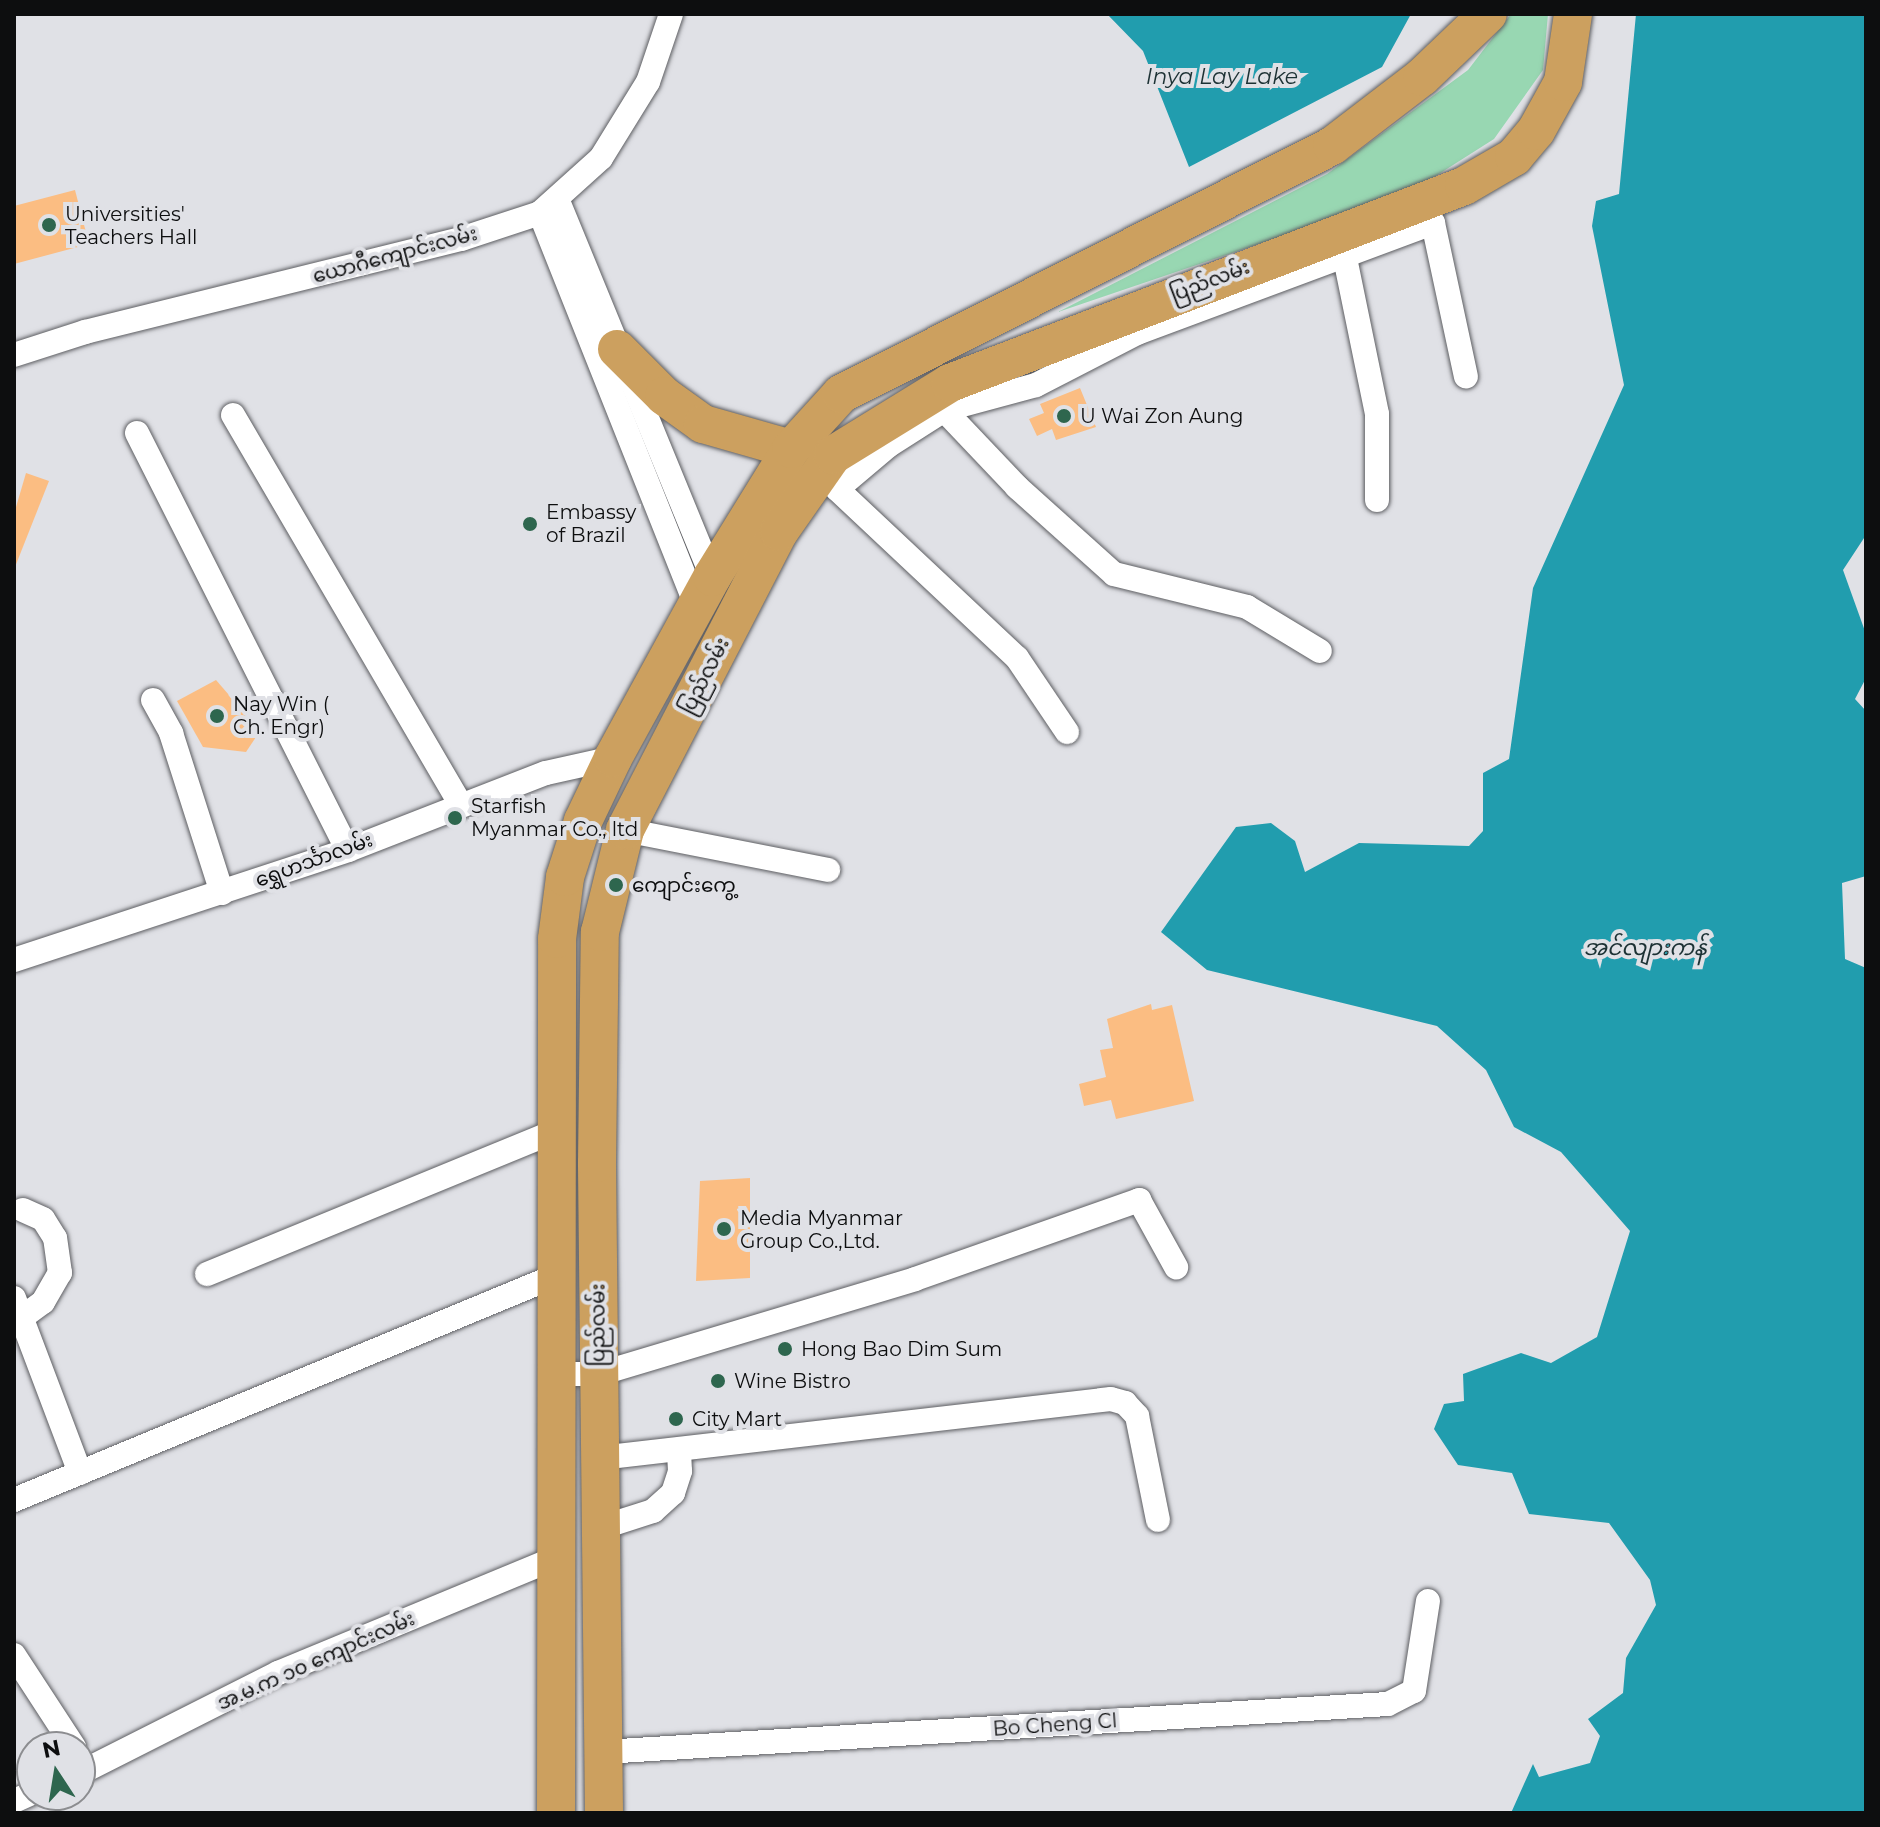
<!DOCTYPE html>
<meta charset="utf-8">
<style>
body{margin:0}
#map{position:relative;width:1880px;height:1827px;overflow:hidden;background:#e0e1e6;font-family:Montserrat,"Noto Sans Myanmar",sans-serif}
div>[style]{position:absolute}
.green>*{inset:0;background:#98d7b2}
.water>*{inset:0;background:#219dae}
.building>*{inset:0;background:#fbbd82}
.roads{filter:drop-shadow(0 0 2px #5d5e62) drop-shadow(0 0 2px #5d5e62)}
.minor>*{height:24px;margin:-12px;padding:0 12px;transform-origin:12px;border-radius:12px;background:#fff}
.trunk>*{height:38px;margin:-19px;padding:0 19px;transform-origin:19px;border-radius:19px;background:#cca05f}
.dots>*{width:22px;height:22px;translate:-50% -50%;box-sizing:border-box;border:4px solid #e0e1e6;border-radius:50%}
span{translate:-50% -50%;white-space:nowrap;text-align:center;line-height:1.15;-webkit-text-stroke:8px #e0e1e6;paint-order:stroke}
.poi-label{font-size:20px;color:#0d0e0f}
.left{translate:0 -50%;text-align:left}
.street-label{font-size:20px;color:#0d0e0f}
.water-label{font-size:22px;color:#1c3134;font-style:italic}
.frame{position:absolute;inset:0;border:16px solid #0d0e0f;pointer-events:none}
.north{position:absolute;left:16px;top:1731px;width:80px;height:80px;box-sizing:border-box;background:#e0e1e6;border:2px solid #8c8d90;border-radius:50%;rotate:348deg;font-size:22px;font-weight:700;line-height:32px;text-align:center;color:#0d0e0f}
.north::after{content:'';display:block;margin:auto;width:28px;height:36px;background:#2e664e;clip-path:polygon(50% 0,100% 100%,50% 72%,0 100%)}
</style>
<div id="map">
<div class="green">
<i style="clip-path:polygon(1511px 14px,1548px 14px,1543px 70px,1494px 139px,1409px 193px,1058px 312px,1327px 174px,1468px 70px)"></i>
</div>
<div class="water">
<i style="clip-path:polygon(1107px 14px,1411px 14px,1382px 67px,1189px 167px,1143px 51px)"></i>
<i style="clip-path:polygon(1636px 14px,1866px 14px,1866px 535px,1843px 570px,1866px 634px,1866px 678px,1855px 699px,1866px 711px,1866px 876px,1842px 883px,1845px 959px,1866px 968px,1866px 1813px,1511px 1813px,1533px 1764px,1539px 1777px,1590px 1763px,1600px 1736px,1588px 1719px,1623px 1693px,1626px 1658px,1656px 1605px,1650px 1580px,1609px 1523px,1529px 1514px,1512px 1473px,1458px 1465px,1434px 1429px,1444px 1404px,1464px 1401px,1463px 1374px,1521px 1353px,1551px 1363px,1597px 1337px,1630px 1231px,1561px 1152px,1514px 1127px,1486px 1070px,1437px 1026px,1207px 970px,1161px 932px,1236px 827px,1271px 823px,1295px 841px,1305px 872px,1359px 843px,1469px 846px,1483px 831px,1483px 773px,1509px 759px,1533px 588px,1624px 385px,1592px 226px,1596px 201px,1619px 194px)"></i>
</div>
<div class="building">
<i style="clip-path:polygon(75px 190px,89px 244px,14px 264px,14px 206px)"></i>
<i style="clip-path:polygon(1080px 388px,1096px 427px,1056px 440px,1052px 429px,1037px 436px,1029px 419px,1044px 413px,1040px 404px)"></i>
<i style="clip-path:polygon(26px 473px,49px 481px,15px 567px,14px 514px)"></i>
<i style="clip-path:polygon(216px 680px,260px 731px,246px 752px,203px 747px,177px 701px)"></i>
<i style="clip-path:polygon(1151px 1004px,1152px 1010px,1172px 1005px,1194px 1101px,1116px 1119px,1111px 1100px,1084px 1106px,1079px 1084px,1106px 1077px,1100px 1050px,1113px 1048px,1107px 1019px)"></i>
<i style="clip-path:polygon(750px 1178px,750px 1278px,696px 1281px,700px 1181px)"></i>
</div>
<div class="roads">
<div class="minor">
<i style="left:558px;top:201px;width:406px;rotate:67.7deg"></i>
<i style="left:540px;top:213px;width:424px;rotate:68.3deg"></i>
<i style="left:1333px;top:247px;width:16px;rotate:43deg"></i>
<i style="left:1345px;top:258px;width:159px;rotate:78.4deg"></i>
<i style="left:1377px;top:414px;width:86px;rotate:90deg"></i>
<i style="left:14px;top:355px;width:75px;rotate:-17.9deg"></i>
<i style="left:85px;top:332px;width:387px;rotate:-13.9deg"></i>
<i style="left:461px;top:239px;width:83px;rotate:-18.2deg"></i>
<i style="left:540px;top:213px;width:82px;rotate:-42deg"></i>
<i style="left:601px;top:158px;width:89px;rotate:-58.3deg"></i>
<i style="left:648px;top:82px;width:72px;rotate:-71.3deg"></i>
<i style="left:944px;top:410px;width:106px;rotate:46.5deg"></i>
<i style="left:1017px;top:487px;width:130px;rotate:41.9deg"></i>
<i style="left:1114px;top:574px;width:137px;rotate:13.9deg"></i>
<i style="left:1247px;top:607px;width:85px;rotate:31.1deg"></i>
<i style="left:233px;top:415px;width:450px;rotate:59.7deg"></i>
<i style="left:137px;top:433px;width:467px;rotate:63.2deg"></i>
<i style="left:153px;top:700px;width:38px;rotate:61deg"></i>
<i style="left:171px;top:733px;width:168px;rotate:72.3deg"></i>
<i style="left:1067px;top:732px;width:89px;rotate:-124deg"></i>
<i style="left:1017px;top:658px;width:247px;rotate:-136.8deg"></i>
<i style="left:837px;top:489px;width:67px;rotate:-40.1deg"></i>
<i style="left:888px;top:446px;width:67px;rotate:-32.7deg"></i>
<i style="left:944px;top:410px;width:95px;rotate:-15.2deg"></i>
<i style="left:1036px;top:385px;width:114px;rotate:-27.2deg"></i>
<i style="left:1137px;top:333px;width:316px;rotate:-20.4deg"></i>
<i style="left:1433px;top:223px;width:157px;rotate:77.9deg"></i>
<i style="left:625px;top:830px;width:207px;rotate:11.1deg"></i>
<i style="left:14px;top:960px;width:352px;rotate:-18.2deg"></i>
<i style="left:348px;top:850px;width:212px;rotate:-21.3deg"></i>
<i style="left:546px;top:773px;width:69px;rotate:-12.6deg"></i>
<i style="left:207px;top:1274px;width:376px;rotate:-22.3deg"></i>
<i style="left:14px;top:1298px;width:187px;rotate:69.3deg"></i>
<i style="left:21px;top:1318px;width:27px;rotate:-36deg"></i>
<i style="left:43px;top:1302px;width:34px;rotate:-60deg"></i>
<i style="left:60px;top:1273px;width:35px;rotate:-98deg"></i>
<i style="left:55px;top:1238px;width:22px;rotate:-122deg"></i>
<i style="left:43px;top:1219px;width:22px;rotate:-156deg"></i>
<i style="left:554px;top:1374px;width:45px"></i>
<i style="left:599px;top:1374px;width:330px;rotate:-16.7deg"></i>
<i style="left:915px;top:1279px;width:238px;rotate:-19.4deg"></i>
<i style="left:1139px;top:1200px;width:77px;rotate:61.1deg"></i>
<i style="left:600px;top:1458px;width:514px;rotate:-6.59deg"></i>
<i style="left:1111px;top:1399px;width:15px;rotate:16deg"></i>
<i style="left:1125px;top:1403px;width:18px;rotate:47deg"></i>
<i style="left:1137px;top:1416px;width:106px;rotate:78.6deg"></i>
<i style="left:14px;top:1500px;width:586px;rotate:-22.49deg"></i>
<i style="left:600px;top:1528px;width:56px;rotate:-17.8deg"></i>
<i style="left:653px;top:1511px;width:27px;rotate:-42deg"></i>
<i style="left:673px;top:1493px;width:23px;rotate:-72deg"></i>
<i style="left:680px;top:1471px;width:19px;rotate:-93deg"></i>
<i style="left:14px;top:1655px;width:110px;rotate:56.9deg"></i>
<i style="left:603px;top:1752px;width:786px;rotate:-3.5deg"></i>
<i style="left:1388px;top:1704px;width:29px;rotate:-27deg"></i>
<i style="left:1414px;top:1691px;width:91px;rotate:-81.2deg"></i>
<i style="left:80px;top:1773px;width:222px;rotate:-26.8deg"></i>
<i style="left:278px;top:1673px;width:301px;rotate:-22.5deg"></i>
<i style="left:14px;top:1801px;width:20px;rotate:-24deg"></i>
</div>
<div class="trunk">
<i style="left:617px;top:349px;width:66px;rotate:45deg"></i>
<i style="left:664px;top:396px;width:48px;rotate:35.7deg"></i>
<i style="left:703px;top:424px;width:91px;rotate:15.9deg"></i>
<i style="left:556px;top:1813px;width:874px;rotate:-89.93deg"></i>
<i style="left:557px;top:939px;width:63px;rotate:-82.6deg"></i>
<i style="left:565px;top:877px;width:59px;rotate:-72.2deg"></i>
<i style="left:583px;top:821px;width:70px;rotate:-64.5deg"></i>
<i style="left:613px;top:758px;width:206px;rotate:-61.3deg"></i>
<i style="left:712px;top:577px;width:150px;rotate:-58.3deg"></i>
<i style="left:791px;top:449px;width:74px;rotate:-47.7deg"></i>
<i style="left:841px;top:394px;width:550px;rotate:-26.8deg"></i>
<i style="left:1332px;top:146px;width:113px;rotate:-37.5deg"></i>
<i style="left:1422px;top:77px;width:91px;rotate:-43.7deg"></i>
<i style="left:604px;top:1813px;width:650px;rotate:-90.62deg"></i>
<i style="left:597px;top:1163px;width:231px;rotate:-89.3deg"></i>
<i style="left:600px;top:932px;width:105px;rotate:-76.2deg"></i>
<i style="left:625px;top:830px;width:335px;rotate:-62.7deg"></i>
<i style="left:779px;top:532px;width:94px;rotate:-55deg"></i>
<i style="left:833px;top:455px;width:137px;rotate:-31.6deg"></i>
<i style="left:950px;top:383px;width:550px;rotate:-20.97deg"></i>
<i style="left:1464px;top:186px;width:58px;rotate:-30.1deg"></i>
<i style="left:1514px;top:157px;width:34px;rotate:-50deg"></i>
<i style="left:1536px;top:131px;width:56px;rotate:-61.1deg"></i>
<i style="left:1563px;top:82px;width:69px;rotate:-81.6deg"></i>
</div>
</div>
<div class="dots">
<i style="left:49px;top:225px;background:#2e664e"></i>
<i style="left:1064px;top:416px;background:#2e664e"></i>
<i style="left:530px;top:524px;background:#2e664e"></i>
<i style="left:217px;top:716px;background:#2e664e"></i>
<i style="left:455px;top:818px;background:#2e664e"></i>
<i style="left:616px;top:885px;background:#2e664e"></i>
<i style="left:724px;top:1229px;background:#2e664e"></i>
<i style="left:785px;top:1349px;background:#2e664e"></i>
<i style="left:718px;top:1381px;background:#2e664e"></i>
<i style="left:676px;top:1419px;background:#2e664e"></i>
</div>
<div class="poi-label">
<span class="left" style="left:65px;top:226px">Universities'<br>Teachers Hall</span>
<span class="left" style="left:1080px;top:416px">U Wai Zon Aung</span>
<span class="left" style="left:546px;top:524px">Embassy<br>of Brazil</span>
<span class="left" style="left:233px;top:716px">Nay Win (<br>Ch. Engr)</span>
<span class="left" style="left:471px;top:818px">Starfish<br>Myanmar Co., ltd</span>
<span class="left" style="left:632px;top:885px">ကျောင်းကွေ့</span>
<span class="left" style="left:740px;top:1230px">Media Myanmar<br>Group Co.,Ltd.</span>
<span class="left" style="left:801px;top:1349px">Hong Bao Dim Sum</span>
<span class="left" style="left:734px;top:1381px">Wine Bistro</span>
<span class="left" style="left:692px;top:1419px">City Mart</span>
</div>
<div class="street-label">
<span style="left:395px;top:255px;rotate:-15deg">ယောဂီကျောင်းလမ်း</span>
<span style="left:1210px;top:281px;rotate:-21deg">ပြည်လမ်း</span>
<span style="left:705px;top:676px;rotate:-63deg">ပြည်လမ်း</span>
<span style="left:314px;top:860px;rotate:-20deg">ရွှေဟင်္သာလမ်း</span>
<span style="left:598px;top:1325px;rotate:-90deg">ပြည်လမ်း</span>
<span style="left:316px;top:1661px;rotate:-24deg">အ.မ.က ၁၀ ကျောင်းလမ်း</span>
<span style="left:1055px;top:1725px;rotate:-4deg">Bo Cheng Cl</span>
</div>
<div class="water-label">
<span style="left:1222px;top:77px">Inya Lay Lake</span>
<span style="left:1645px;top:948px">အင်လျားကန်</span>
</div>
<div class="frame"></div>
<div class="north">N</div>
</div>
